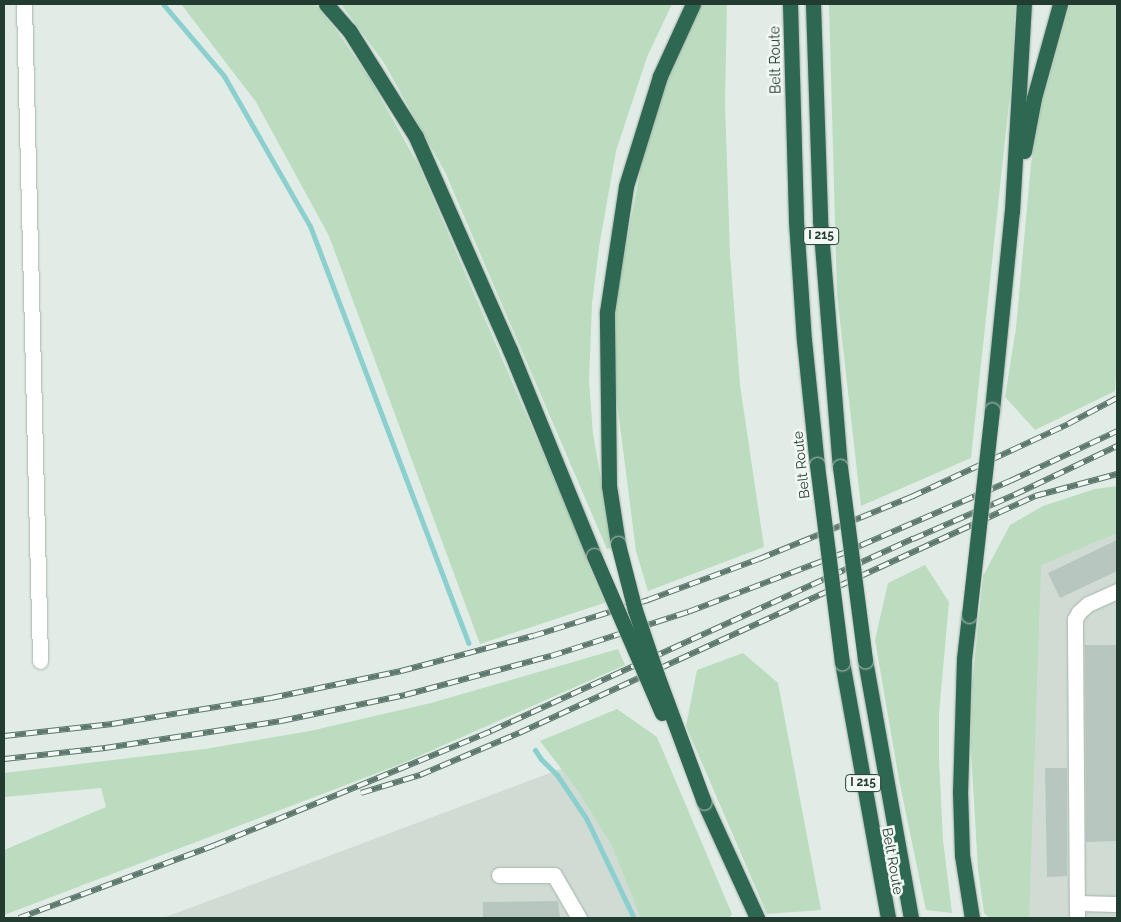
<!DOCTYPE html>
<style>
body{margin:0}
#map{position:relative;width:1121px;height:922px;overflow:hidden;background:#e2ece6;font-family:Raleway,sans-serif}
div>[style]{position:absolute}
.built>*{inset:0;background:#d0dbd4}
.green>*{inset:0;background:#bbdcbe}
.stream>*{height:5px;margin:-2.5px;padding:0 2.5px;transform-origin:2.5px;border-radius:2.5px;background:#8bcfce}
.building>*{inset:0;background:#b7c6be}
.roads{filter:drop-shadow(0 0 1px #a5b4ac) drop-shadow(0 0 1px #a5b4ac)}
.minor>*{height:15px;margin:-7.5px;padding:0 7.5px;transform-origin:7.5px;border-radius:7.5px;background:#fff}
.highway>*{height:15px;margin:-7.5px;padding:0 7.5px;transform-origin:7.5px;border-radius:7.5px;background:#2f6852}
.rail>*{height:5.5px;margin-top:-2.75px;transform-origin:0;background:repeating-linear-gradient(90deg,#f2f8f4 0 11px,#5d786c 0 22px);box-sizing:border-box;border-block:1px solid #5d786c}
.bridges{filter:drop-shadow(0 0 1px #c1c8c5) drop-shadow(0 0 1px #c1c8c5)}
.highway-bridge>*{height:15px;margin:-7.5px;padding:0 7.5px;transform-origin:7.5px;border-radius:7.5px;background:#2f6852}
span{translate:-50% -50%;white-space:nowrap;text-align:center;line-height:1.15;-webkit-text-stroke:5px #f2f8f4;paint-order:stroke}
.shield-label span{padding:1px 4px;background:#f2f8f4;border:1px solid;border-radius:4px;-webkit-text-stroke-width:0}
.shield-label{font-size:12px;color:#223c31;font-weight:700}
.street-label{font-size:14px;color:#223c31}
.frame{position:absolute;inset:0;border:5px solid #223c31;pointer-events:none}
</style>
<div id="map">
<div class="built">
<i style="clip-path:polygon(1117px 492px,1117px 918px,1009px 918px,1033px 526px)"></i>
<i style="clip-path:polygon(598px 755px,677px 918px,163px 918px)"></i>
</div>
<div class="green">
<i style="clip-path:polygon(181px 4px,315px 4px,337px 31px,370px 79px,419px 166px,607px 602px,480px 644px,329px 236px,256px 102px)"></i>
<i style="clip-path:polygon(341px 4px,672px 4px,647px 57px,616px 151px,599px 247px,592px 304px,589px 381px,593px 434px,613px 547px,607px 549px,445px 172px,384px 63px)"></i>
<i style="clip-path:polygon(698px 4px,727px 4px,725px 103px,730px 254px,740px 385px,764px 547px,648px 591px,636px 551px,615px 387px,613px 341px,617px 293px,644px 151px,666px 77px)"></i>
<i style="clip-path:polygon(829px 4px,1015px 4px,1012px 75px,971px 458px,861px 506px,837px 295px)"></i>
<i style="clip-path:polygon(1070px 4px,1117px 4px,1117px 351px,1115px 391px,1035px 430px,1005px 397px,1016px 328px,1031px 164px,1041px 107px)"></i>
<i style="clip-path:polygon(1117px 486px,1117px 533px,1041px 565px,1029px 918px,990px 918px,984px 913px,978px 869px,971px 751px,972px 687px,983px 576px,1010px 525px,1043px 506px,1095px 489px)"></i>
<i style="clip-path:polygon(925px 565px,949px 602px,939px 714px,939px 758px,943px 840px,952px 913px,926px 910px,899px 780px,875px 640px,888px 583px)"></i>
<i style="clip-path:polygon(618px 649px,625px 665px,401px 764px,4px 915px,4px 850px,106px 807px,101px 788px,4px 797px,4px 773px,205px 749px,310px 731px,431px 703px)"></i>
<i style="clip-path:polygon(743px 653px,778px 683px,821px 910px,767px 914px,686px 726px,697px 670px)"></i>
<i style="clip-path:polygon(617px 709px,657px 737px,732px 914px,729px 918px,641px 918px,612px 846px,579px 792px,540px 741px)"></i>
</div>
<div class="stream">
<i style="left:163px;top:4px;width:94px;rotate:49.7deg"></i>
<i style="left:224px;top:76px;width:173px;rotate:60.2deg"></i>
<i style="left:310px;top:226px;width:446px;rotate:69.2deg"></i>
<i style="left:535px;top:750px;width:11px;rotate:56deg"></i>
<i style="left:541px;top:759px;width:23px;rotate:45deg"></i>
<i style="left:557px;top:775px;width:52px;rotate:56deg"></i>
<i style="left:586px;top:818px;width:111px;rotate:64.4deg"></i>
</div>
<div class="building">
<i style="clip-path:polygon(1117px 540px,1117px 571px,1060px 598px,1048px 573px)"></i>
<i style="clip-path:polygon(1085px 645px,1117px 645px,1117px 841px,1086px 842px)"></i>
<i style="clip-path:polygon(1045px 768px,1067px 768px,1067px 876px,1047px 877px)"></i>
<i style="clip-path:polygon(558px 901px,560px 918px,483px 918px,483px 902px)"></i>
</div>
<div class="roads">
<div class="minor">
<i style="left:24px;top:4px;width:657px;rotate:88.6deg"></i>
<i style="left:499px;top:875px;width:55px"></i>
<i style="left:554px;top:875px;width:50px;rotate:59.8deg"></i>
<i style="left:1077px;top:903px;width:40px;rotate:1.4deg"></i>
<i style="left:1077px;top:918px;width:299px;rotate:-90.4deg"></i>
<i style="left:1075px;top:619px;width:8px;rotate:-60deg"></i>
<i style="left:1079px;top:612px;width:12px;rotate:-42deg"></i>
<i style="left:1088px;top:604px;width:32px;rotate:-24deg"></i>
</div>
<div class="highway">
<i style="left:326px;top:4px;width:35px;rotate:49deg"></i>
<i style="left:349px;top:30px;width:126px;rotate:57.9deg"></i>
<i style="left:416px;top:137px;width:233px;rotate:66.2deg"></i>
<i style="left:510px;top:350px;width:222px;rotate:67.8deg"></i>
<i style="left:790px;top:4px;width:217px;rotate:88.4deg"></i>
<i style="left:796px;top:221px;width:119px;rotate:86.2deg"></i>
<i style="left:804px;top:340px;width:126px;rotate:84.1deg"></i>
<i style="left:813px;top:4px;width:216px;rotate:88.1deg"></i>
<i style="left:820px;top:220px;width:248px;rotate:85.4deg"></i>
<i style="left:1024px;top:151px;width:54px;rotate:-79.3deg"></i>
<i style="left:1034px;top:98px;width:98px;rotate:-74.5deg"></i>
<i style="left:992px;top:410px;width:200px;rotate:-84.3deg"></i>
<i style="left:1012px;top:211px;width:207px;rotate:-86.7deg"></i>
<i style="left:618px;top:544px;width:59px;rotate:-98.8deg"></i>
<i style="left:609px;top:486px;width:174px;rotate:-90.7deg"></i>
<i style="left:607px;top:312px;width:127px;rotate:-81.4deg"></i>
<i style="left:626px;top:186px;width:115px;rotate:-72.8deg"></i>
<i style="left:660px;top:76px;width:79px;rotate:-65.4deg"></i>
<i style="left:969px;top:615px;width:44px;rotate:96.5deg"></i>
<i style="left:964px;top:659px;width:132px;rotate:91.7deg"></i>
<i style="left:960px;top:791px;width:64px;rotate:88.2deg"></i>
<i style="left:962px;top:855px;width:64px;rotate:81deg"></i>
<i style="left:865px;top:660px;width:262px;rotate:79.9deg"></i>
<i style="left:842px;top:662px;width:260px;rotate:79.8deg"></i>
<i style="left:704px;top:802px;width:128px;rotate:65.4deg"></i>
</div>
</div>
<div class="rail">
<i style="left:4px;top:736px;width:109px;rotate:-6.3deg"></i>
<i style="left:112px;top:724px;width:161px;rotate:-9.3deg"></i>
<i style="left:271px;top:698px;width:133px;rotate:-11.7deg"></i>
<i style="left:401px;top:671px;width:137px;rotate:-14.9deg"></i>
<i style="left:533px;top:636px;width:121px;rotate:-17.4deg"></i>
<i style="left:648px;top:600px;width:118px;rotate:-20.3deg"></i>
<i style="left:759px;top:559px;width:164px;rotate:-22.2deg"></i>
<i style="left:911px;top:497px;width:173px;rotate:-24.9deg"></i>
<i style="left:1068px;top:424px;width:55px;rotate:-28deg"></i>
<i style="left:4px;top:759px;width:102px;rotate:-6.2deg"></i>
<i style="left:105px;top:748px;width:178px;rotate:-8.7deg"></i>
<i style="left:281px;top:721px;width:127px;rotate:-11.8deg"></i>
<i style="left:405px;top:695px;width:151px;rotate:-15deg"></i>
<i style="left:551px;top:656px;width:144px;rotate:-17.8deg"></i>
<i style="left:688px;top:612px;width:164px;rotate:-20.8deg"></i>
<i style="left:841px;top:554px;width:184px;rotate:-23.4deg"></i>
<i style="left:1010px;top:481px;width:118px;rotate:-25deg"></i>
<i style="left:361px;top:793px;width:62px;rotate:-17deg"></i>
<i style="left:420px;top:775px;width:108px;rotate:-23deg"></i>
<i style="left:519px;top:733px;width:568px;rotate:-24.67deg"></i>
<i style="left:1035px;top:496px;width:85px;rotate:-15deg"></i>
<i style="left:19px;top:918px;width:209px;rotate:-20.4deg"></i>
<i style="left:215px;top:845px;width:299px;rotate:-22.4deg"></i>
<i style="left:491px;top:731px;width:464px;rotate:-24.5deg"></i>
<i style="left:913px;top:539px;width:110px;rotate:-23.5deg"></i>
<i style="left:1014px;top:495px;width:114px;rotate:-25.4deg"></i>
</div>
<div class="bridges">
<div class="highway-bridge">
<i style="left:817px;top:465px;width:199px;rotate:82.8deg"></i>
<i style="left:840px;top:467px;width:195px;rotate:82.6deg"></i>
<i style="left:618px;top:544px;width:68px;rotate:75.6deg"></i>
<i style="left:635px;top:610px;width:69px;rotate:71.3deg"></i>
<i style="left:657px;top:675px;width:135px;rotate:69.7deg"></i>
<i style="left:594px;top:556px;width:171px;rotate:66.6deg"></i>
<i style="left:969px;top:615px;width:206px;rotate:-83.6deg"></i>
</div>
</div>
<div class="shield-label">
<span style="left:821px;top:236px">I 215</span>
<span style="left:863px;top:783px">I 215</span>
</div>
<div class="street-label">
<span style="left:775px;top:60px;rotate:-91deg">Belt Route</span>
<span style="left:801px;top:465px;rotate:-96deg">Belt Route</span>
<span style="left:893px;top:861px;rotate:80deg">Belt Route</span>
</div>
<div class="frame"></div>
</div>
